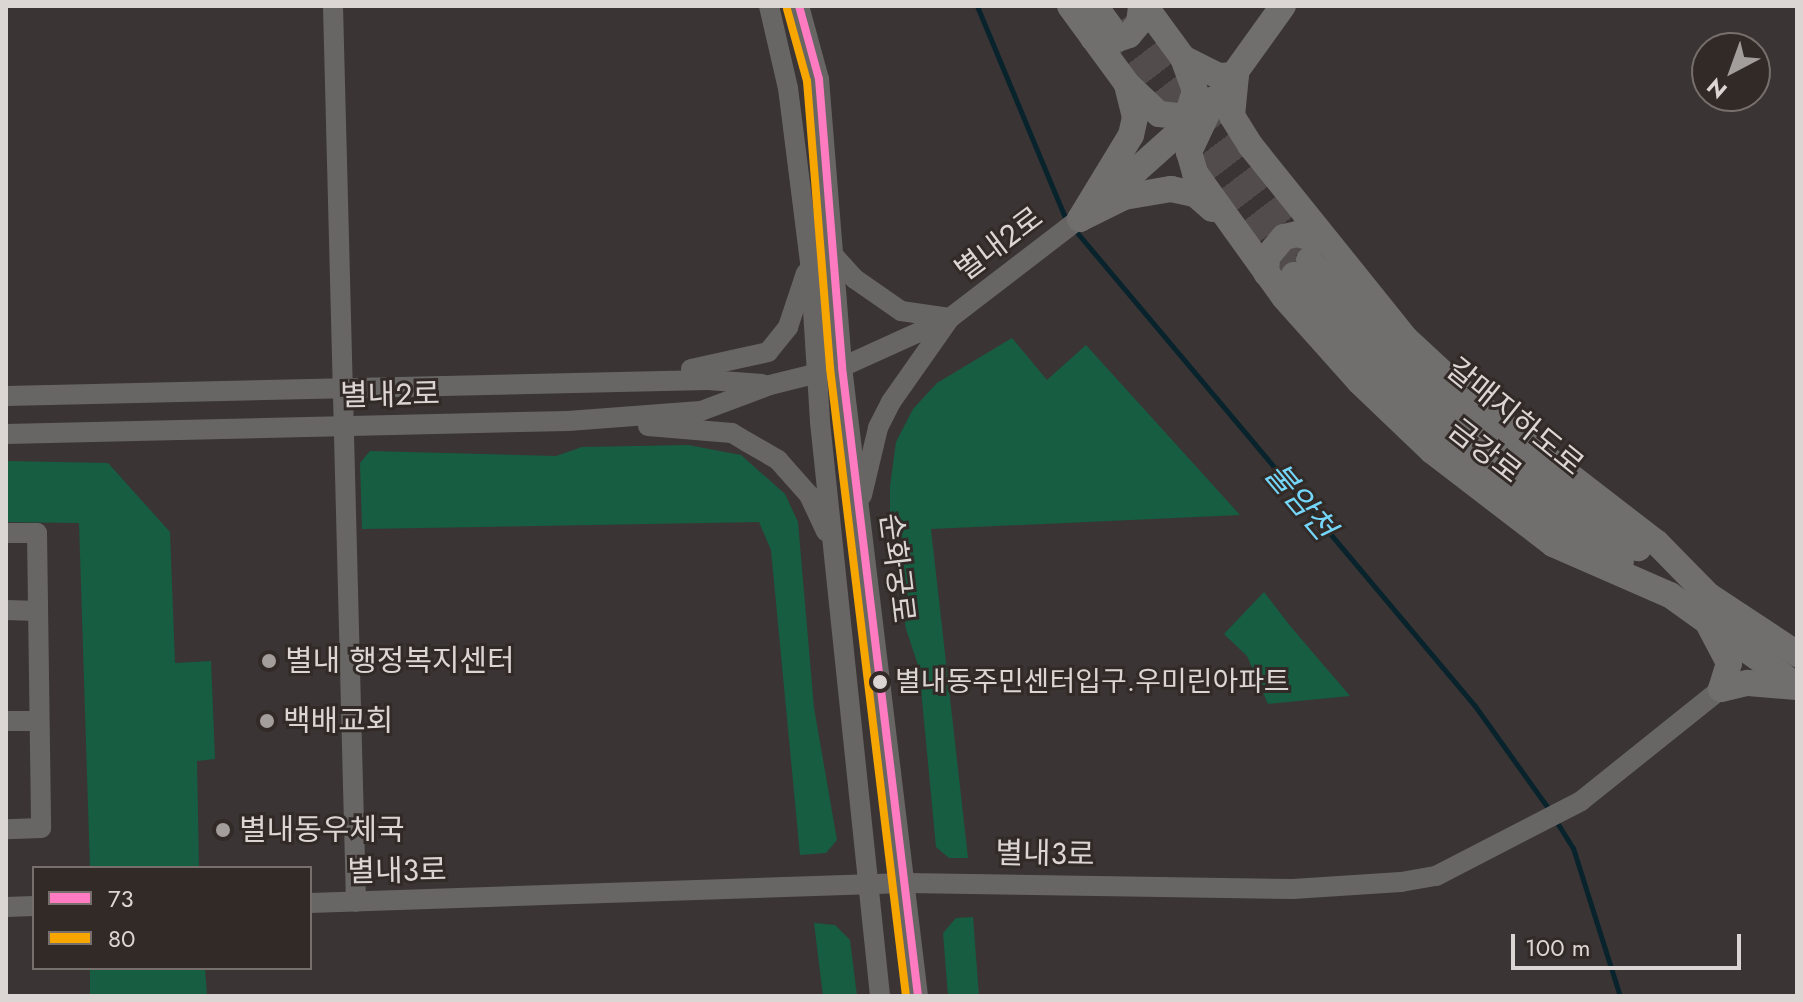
<!DOCTYPE html>
<meta charset="utf-8">
<style>
body{margin:0}
#map{position:relative;width:1803px;height:1002px;overflow:hidden;background:#3a3534;font-family:Jost,"Noto Sans KR",sans-serif}
div>[style]{position:absolute}
.green>*{inset:0;background:#165d42}
.stream>*{height:5px;margin:-2.5px;padding:0 2.5px;transform-origin:2.5px;border-radius:2.5px;background:#08232c}
.major-tunnel>*{height:26px;margin-top:-13px;transform-origin:0;background:repeating-linear-gradient(90deg,#524d4c 0 26px,transparent 0 39px)}
.minor>*{height:20px;margin:-10px;padding:0 10px;transform-origin:10px;border-radius:10px;background:#686665}
.major>*{height:26px;margin:-13px;padding:0 13px;transform-origin:13px;border-radius:13px;background:#716f6e}
.bus-1>*{height:8px;margin:-4px;padding:0 4px;transform-origin:4px;border-radius:4px;background:#fe7ac1}
.bus-2>*{height:8px;margin:-4px;padding:0 4px;transform-origin:4px;border-radius:4px;background:#f7a600}
.dots>*{width:22px;height:22px;translate:-50% -50%;box-sizing:border-box;border:4px solid #322a27;border-radius:50%}
span{translate:-50% -50%;white-space:nowrap;text-align:center;line-height:1.15;-webkit-text-stroke:6px #322a27;paint-order:stroke}
.bus-label{font-size:28px;color:#dbd6d4}
.left{translate:0 -50%;text-align:left}
.street-label{font-size:30px;color:#dbd6d4}
.poi-label{font-size:30px;color:#dbd6d4}
.water-label{font-size:32px;color:#74d6f9;font-style:italic}
.frame{position:absolute;inset:0;border:8px solid #dbd6d4;pointer-events:none}
.legend{position:absolute;left:32px;top:866px;width:280px;height:104px;box-sizing:border-box;background:#322a27;border:2px solid #766f6c;margin:0;padding:10px 14px;list-style:none;font-size:24px;color:#dbd6d4}
.legend li{display:flex;align-items:center;gap:16px;height:40px}
.legend b{width:40px;border:2px solid #766f6c}
.north{position:absolute;left:1691px;top:32px;width:80px;height:80px;box-sizing:border-box;background:#322a27;border:2px solid #766f6c;border-radius:50%;rotate:221deg;font-size:22px;font-weight:700;line-height:32px;text-align:center;color:#dbd6d4}
.north::after{content:'';display:block;margin:auto;width:28px;height:36px;background:#a39e9c;clip-path:polygon(50% 0,100% 100%,50% 72%,0 100%)}
.scale{position:absolute;left:1511px;top:934px;width:230px;height:36px;box-sizing:border-box;border:4px solid #dbd6d4;border-top:0;padding-left:10px;font-size:24px;line-height:28px;white-space:nowrap;color:#dbd6d4;-webkit-text-stroke:6px #322a27;paint-order:stroke}
</style>
<div id="map">
<div class="green">
<i style="clip-path:polygon(1012px 338px,1047px 380px,1086px 345px,1240px 515px,931px 529px,968px 858px,949px 858px,936px 847px,919px 668px,906px 629px,890px 532px,890px 486px,896px 442px,913px 409px,937px 383px)"></i>
<i style="clip-path:polygon(688px 445px,741px 455px,785px 494px,798px 522px,814px 708px,837px 840px,826px 853px,800px 855px,771px 550px,759px 522px,362px 529px,360px 463px,370px 451px,556px 456px,582px 447px)"></i>
<i style="clip-path:polygon(6px 461px,108px 463px,170px 532px,175px 663px,211px 661px,215px 759px,197px 761px,199px 868px,90px 868px,79px 523px,6px 522px)"></i>
<i style="clip-path:polygon(1264px 592px,1291px 627px,1350px 696px,1268px 704px,1247px 656px,1224px 634px)"></i>
<i style="clip-path:polygon(973px 917px,979px 996px,948px 996px,943px 933px,956px 918px)"></i>
<i style="clip-path:polygon(814px 923px,835px 925px,850px 940px,857px 996px,823px 996px)"></i>
<i style="clip-path:polygon(90px 968px,205px 968px,207px 996px,90px 996px)"></i>
</div>
<div class="stream">
<i style="left:977px;top:6px;width:234px;rotate:67.4deg"></i>
<i style="left:1074px;top:229px;width:623px;rotate:49.95deg"></i>
<i style="left:1475px;top:706px;width:130px;rotate:54.4deg"></i>
<i style="left:1556px;top:821px;width:32px;rotate:58deg"></i>
<i style="left:1573px;top:848px;width:155px;rotate:72.4deg"></i>
</div>
<div class="major-tunnel">
<i style="left:1128px;top:15px;width:293px;rotate:53.6deg"></i>
<i style="left:1111px;top:28px;width:307px;rotate:53.5deg"></i>
</div>
<div class="minor">
<i style="left:333px;top:6px;width:896px;rotate:88.53deg"></i>
<i style="left:769px;top:6px;width:84px;rotate:77deg"></i>
<i style="left:788px;top:88px;width:175px;rotate:82.8deg"></i>
<i style="left:810px;top:262px;width:160px;rotate:86.4deg"></i>
<i style="left:820px;top:422px;width:577px;rotate:84.03deg"></i>
<i style="left:799px;top:6px;width:76px;rotate:74.7deg"></i>
<i style="left:819px;top:79px;width:289px;rotate:85.4deg"></i>
<i style="left:842px;top:367px;width:634px;rotate:83.11deg"></i>
<i style="left:835px;top:257px;width:30px;rotate:48deg"></i>
<i style="left:855px;top:279px;width:56px;rotate:34.8deg"></i>
<i style="left:901px;top:311px;width:49px;rotate:8.1deg"></i>
<i style="left:950px;top:318px;width:103px;rotate:125.1deg"></i>
<i style="left:891px;top:402px;width:29px;rotate:117deg"></i>
<i style="left:878px;top:428px;width:69px;rotate:103.4deg"></i>
<i style="left:691px;top:369px;width:79px;rotate:-12.4deg"></i>
<i style="left:768px;top:352px;width:32px;rotate:-51deg"></i>
<i style="left:788px;top:327px;width:57px;rotate:-71.6deg"></i>
<i style="left:6px;top:396px;width:702px;rotate:-1.31deg"></i>
<i style="left:708px;top:380px;width:54px;rotate:4.2deg"></i>
<i style="left:648px;top:426px;width:84px;rotate:4.8deg"></i>
<i style="left:732px;top:433px;width:17px;rotate:31deg"></i>
<i style="left:747px;top:442px;width:36px;rotate:30deg"></i>
<i style="left:778px;top:460px;width:47px;rotate:48.5deg"></i>
<i style="left:809px;top:495px;width:40px;rotate:65deg"></i>
<i style="left:6px;top:434px;width:562px;rotate:-1.33deg"></i>
<i style="left:568px;top:421px;width:133px;rotate:-4.3deg"></i>
<i style="left:701px;top:411px;width:74px;rotate:-20.6deg"></i>
<i style="left:770px;top:385px;width:74px;rotate:-14deg"></i>
<i style="left:842px;top:367px;width:119px;rotate:-24.4deg"></i>
<i style="left:950px;top:318px;width:178px;rotate:-37.5deg"></i>
<i style="left:6px;top:533px;width:31px"></i>
<i style="left:37px;top:533px;width:295px;rotate:89.2deg"></i>
<i style="left:41px;top:828px;width:35px;rotate:178deg"></i>
<i style="left:6px;top:610px;width:32px;rotate:2deg"></i>
<i style="left:6px;top:721px;width:33px"></i>
<i style="left:310px;top:903px;width:596px;rotate:-1.92deg"></i>
<i style="left:906px;top:883px;width:387px;rotate:0.9deg"></i>
<i style="left:1293px;top:889px;width:108px;rotate:-3.7deg"></i>
<i style="left:1401px;top:882px;width:36px;rotate:-10deg"></i>
<i style="left:1436px;top:876px;width:163px;rotate:-27.3deg"></i>
<i style="left:1581px;top:801px;width:179px;rotate:-38.7deg"></i>
<i style="left:6px;top:907px;width:28px;rotate:-2deg"></i>
</div>
<div class="major">
<i style="left:1070px;top:6px;width:97px;rotate:53.8deg"></i>
<i style="left:1127px;top:84px;width:44px;rotate:43.2deg"></i>
<i style="left:1159px;top:114px;width:28px;rotate:6deg"></i>
<i style="left:1187px;top:117px;width:19px;rotate:-35deg"></i>
<i style="left:1095px;top:6px;width:27px;rotate:54deg"></i>
<i style="left:1145px;top:6px;width:64px;rotate:53.8deg"></i>
<i style="left:1183px;top:58px;width:35px;rotate:70deg"></i>
<i style="left:1195px;top:91px;width:33px;rotate:108deg"></i>
<i style="left:1093px;top:38px;width:14px;rotate:21deg"></i>
<i style="left:1106px;top:43px;width:24px;rotate:-19deg"></i>
<i style="left:1129px;top:35px;width:16px;rotate:-50deg"></i>
<i style="left:1139px;top:23px;width:17px;rotate:-83deg"></i>
<i style="left:1183px;top:58px;width:39px;rotate:27deg"></i>
<i style="left:1218px;top:76px;width:18px;rotate:-3deg"></i>
<i style="left:1236px;top:75px;width:41px;rotate:95.6deg"></i>
<i style="left:1232px;top:116px;width:34px;rotate:58deg"></i>
<i style="left:1250px;top:145px;width:248px;rotate:51.2deg"></i>
<i style="left:1405px;top:338px;width:93px;rotate:42.8deg"></i>
<i style="left:1473px;top:401px;width:232px;rotate:37.7deg"></i>
<i style="left:1657px;top:543px;width:73px;rotate:45.6deg"></i>
<i style="left:1708px;top:595px;width:107px;rotate:33.5deg"></i>
<i style="left:1224px;top:88px;width:101px;rotate:-54.3deg"></i>
<i style="left:1214px;top:99px;width:59px;rotate:115.3deg"></i>
<i style="left:1189px;top:152px;width:22px;rotate:74deg"></i>
<i style="left:1195px;top:173px;width:153px;rotate:54.3deg"></i>
<i style="left:1284px;top:297px;width:114px;rotate:48.2deg"></i>
<i style="left:1360px;top:382px;width:100px;rotate:43.8deg"></i>
<i style="left:1432px;top:451px;width:153px;rotate:37.5deg"></i>
<i style="left:1553px;top:544px;width:128px;rotate:23.6deg"></i>
<i style="left:1670px;top:595px;width:156px;rotate:35.6deg"></i>
<i style="left:1121px;top:184px;width:102px;rotate:-41.8deg"></i>
<i style="left:1080px;top:219px;width:49px;rotate:-26.6deg"></i>
<i style="left:1124px;top:197px;width:48px;rotate:-9.7deg"></i>
<i style="left:1171px;top:189px;width:25px;rotate:12deg"></i>
<i style="left:1195px;top:194px;width:23px;rotate:41deg"></i>
<i style="left:1080px;top:219px;width:98px;rotate:-58.7deg"></i>
<i style="left:1131px;top:135px;width:18px;rotate:-77deg"></i>
<i style="left:1135px;top:117px;width:34px;rotate:-104deg"></i>
<i style="left:1309px;top:260px;width:110px;rotate:49.1deg"></i>
<i style="left:1381px;top:343px;width:93px;rotate:45deg"></i>
<i style="left:1447px;top:409px;width:112px;rotate:38.1deg"></i>
<i style="left:1535px;top:478px;width:125px;rotate:34.2deg"></i>
<i style="left:1266px;top:273px;width:16px;rotate:-86deg"></i>
<i style="left:1267px;top:257px;width:26px;rotate:-50deg"></i>
<i style="left:1284px;top:237px;width:13px;rotate:-13deg"></i>
<i style="left:1297px;top:234px;width:27px;rotate:15deg"></i>
<i style="left:1294px;top:275px;width:186px;rotate:48.1deg"></i>
<i style="left:1418px;top:413px;width:73px;rotate:41.1deg"></i>
<i style="left:1473px;top:461px;width:179px;rotate:34.3deg"></i>
<i style="left:1710px;top:627px;width:41px;rotate:62.2deg"></i>
<i style="left:1729px;top:663px;width:27px;rotate:107deg"></i>
<i style="left:1721px;top:689px;width:28px;rotate:-13deg"></i>
<i style="left:1748px;top:683px;width:49px;rotate:4.7deg"></i>
</div>
<div class="bus-1">
<i style="left:799px;top:6px;width:76px;rotate:74.7deg"></i>
<i style="left:819px;top:79px;width:289px;rotate:85.4deg"></i>
<i style="left:842px;top:367px;width:634px;rotate:83.11deg"></i>
</div>
<div class="bus-2">
<i style="left:787px;top:9px;width:75px;rotate:74.5deg"></i>
<i style="left:807px;top:81px;width:288px;rotate:85.4deg"></i>
<i style="left:830px;top:368px;width:633px;rotate:83.1deg"></i>
</div>
<div class="dots">
<i style="left:269px;top:661px;background:#a39e9c"></i>
<i style="left:880px;top:682px;background:#dbd6d4"></i>
<i style="left:267px;top:721px;background:#a39e9c"></i>
<i style="left:223px;top:830px;background:#a39e9c"></i>
</div>
<div class="bus-label">
<span class="left" style="left:895px;top:682px">별내동주민센터입구.우미린아파트</span>
</div>
<div class="street-label">
<span style="left:999px;top:244px;rotate:-37deg">별내2로</span>
<span style="left:390px;top:395px;rotate:-1deg">별내2로</span>
<span style="left:1515px;top:417px;rotate:39deg">갈매지하도로</span>
<span style="left:1485px;top:451px;rotate:38deg">금강로</span>
<span style="left:897px;top:568px;rotate:83deg">순화궁로</span>
<span style="left:1045px;top:854px;rotate:1deg">별내3로</span>
<span style="left:397px;top:871px;rotate:-1deg">별내3로</span>
</div>
<div class="poi-label">
<span class="left" style="left:285px;top:661px">별내 행정복지센터</span>
<span class="left" style="left:283px;top:721px">백배교회</span>
<span class="left" style="left:239px;top:830px">별내동우체국</span>
</div>
<div class="water-label">
<span style="left:1300px;top:501px;rotate:50deg">불암천</span>
</div>
<div class="frame"></div>
<ul class="legend">
<li><b style="height:10px;background:#fe7ac1"></b>73</li>
<li><b style="height:10px;background:#f7a600"></b>80</li>
</ul>
<div class="north">N</div>
<div class="scale">100 m</div>
</div>
